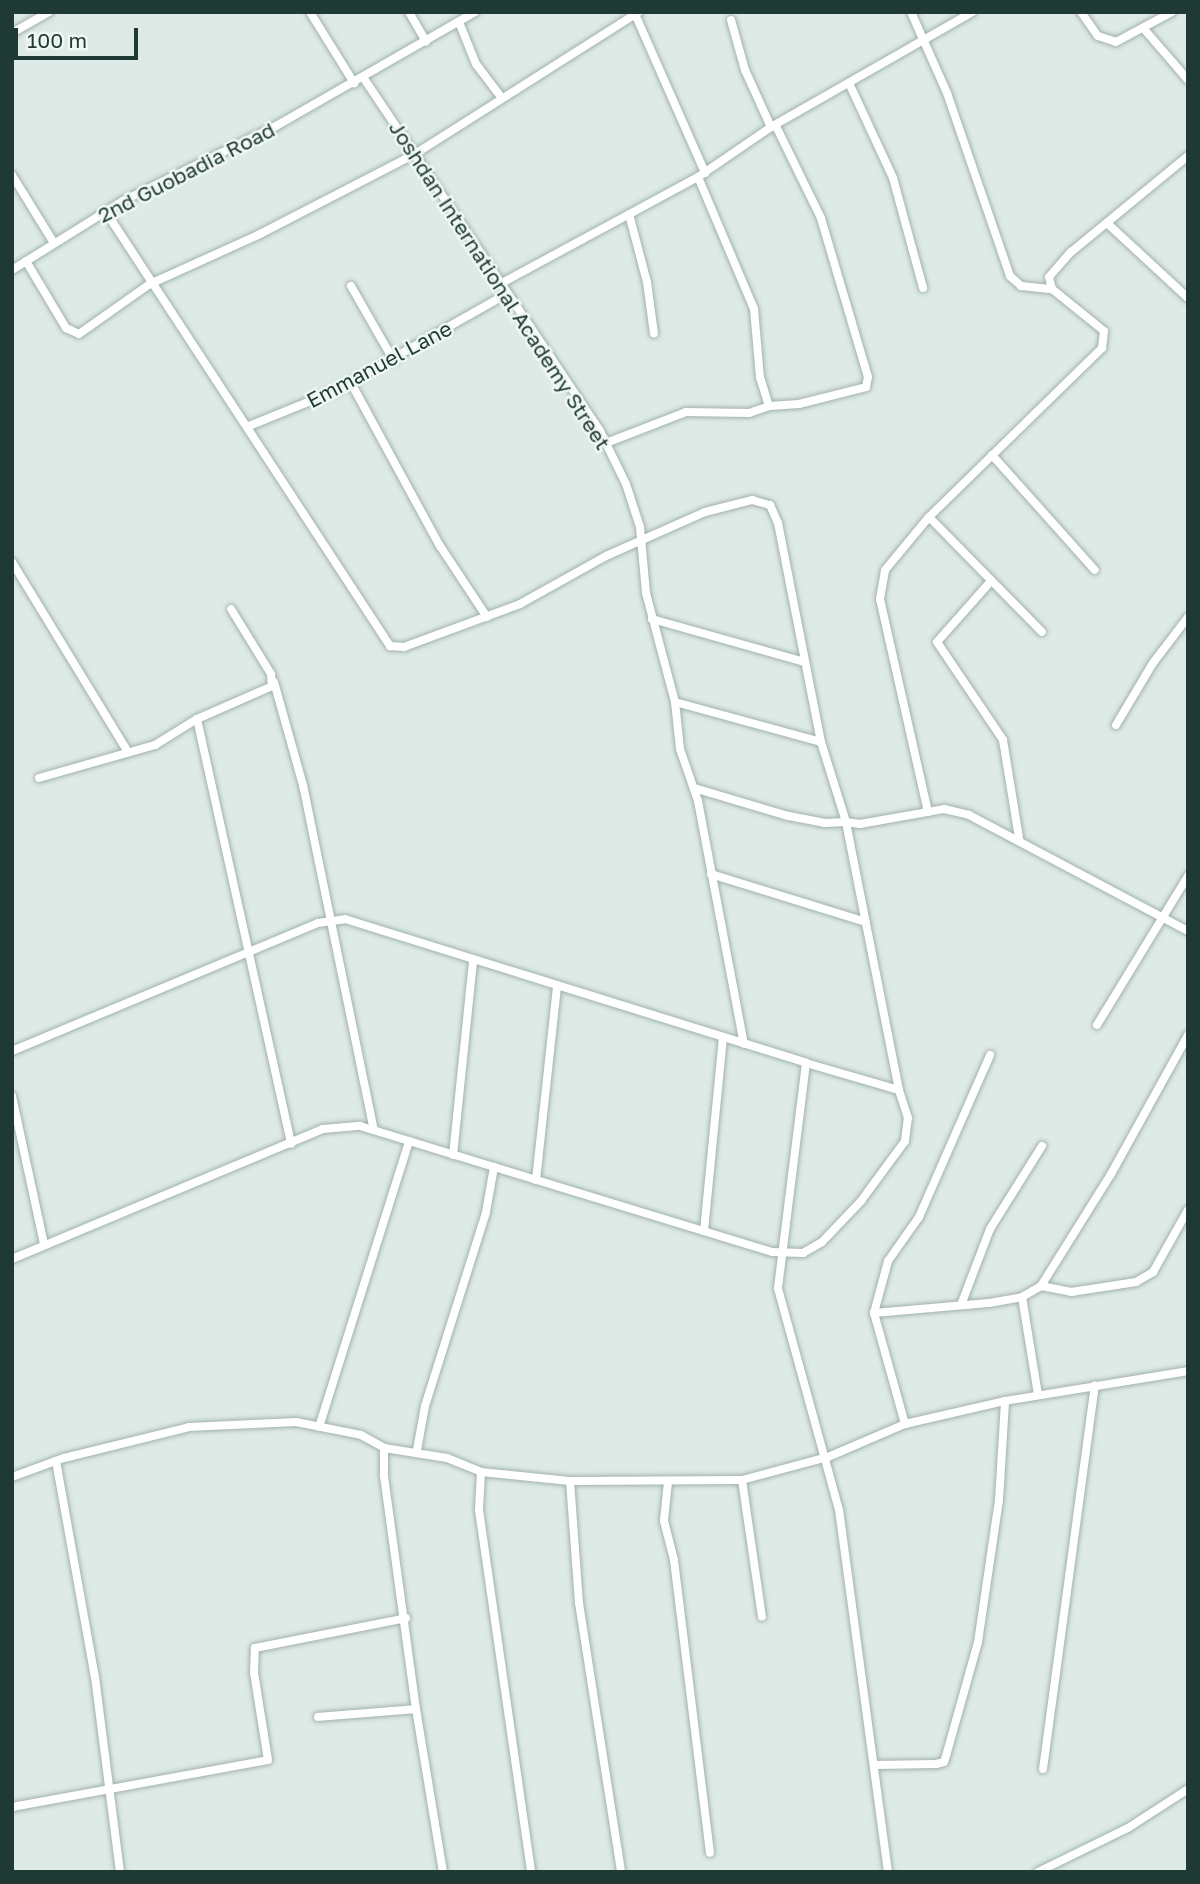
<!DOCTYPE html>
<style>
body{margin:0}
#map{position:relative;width:1200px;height:1884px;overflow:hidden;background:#deeae5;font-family:"Golos Text",sans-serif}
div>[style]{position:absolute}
.roads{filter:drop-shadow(0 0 2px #a1b2ac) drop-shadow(0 0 2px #a1b2ac)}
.street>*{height:8px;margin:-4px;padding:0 4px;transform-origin:4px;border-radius:4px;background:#fff}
span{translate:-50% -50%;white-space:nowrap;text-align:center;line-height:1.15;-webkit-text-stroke:5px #eef7f3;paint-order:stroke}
.street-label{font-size:21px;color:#1f3a34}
.frame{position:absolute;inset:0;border:14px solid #1f3a34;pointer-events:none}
.scale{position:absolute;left:14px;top:28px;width:124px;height:32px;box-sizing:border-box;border:4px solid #1f3a34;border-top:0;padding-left:9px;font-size:21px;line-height:24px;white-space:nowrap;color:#1f3a34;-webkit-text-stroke:5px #eef7f3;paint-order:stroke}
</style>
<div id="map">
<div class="roads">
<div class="street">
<i style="left:310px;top:12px;width:84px;rotate:58.2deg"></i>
<i style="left:409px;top:12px;width:34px;rotate:60deg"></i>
<i style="left:911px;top:12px;width:89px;rotate:66deg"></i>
<i style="left:947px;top:93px;width:194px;rotate:71deg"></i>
<i style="left:1010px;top:276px;width:15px;rotate:42deg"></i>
<i style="left:1021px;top:286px;width:31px;rotate:6deg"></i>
<i style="left:1081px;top:12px;width:29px;rotate:55deg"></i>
<i style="left:1098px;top:36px;width:19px;rotate:18deg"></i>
<i style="left:1116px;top:42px;width:64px;rotate:-28.2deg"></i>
<i style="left:635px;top:14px;width:174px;rotate:66.2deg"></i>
<i style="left:731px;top:20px;width:52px;rotate:74.4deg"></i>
<i style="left:745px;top:70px;width:63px;rotate:65.5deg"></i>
<i style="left:459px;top:22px;width:45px;rotate:68deg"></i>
<i style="left:476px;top:64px;width:41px;rotate:52.9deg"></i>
<i style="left:1144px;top:29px;width:67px;rotate:49.2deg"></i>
<i style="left:12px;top:33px;width:43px;rotate:-29.6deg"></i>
<i style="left:363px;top:77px;width:426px;rotate:56.2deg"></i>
<i style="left:600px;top:431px;width:59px;rotate:63.9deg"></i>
<i style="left:626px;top:484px;width:45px;rotate:72deg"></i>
<i style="left:640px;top:527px;width:66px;rotate:84.8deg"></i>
<i style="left:646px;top:593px;width:113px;rotate:75.1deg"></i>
<i style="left:675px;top:702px;width:47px;rotate:83.9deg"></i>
<i style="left:680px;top:749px;width:55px;rotate:70.9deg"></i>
<i style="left:698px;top:801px;width:247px;rotate:79.3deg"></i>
<i style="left:849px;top:83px;width:105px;rotate:65.1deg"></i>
<i style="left:893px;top:178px;width:114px;rotate:74.7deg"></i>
<i style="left:12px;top:175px;width:80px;rotate:58.3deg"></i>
<i style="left:698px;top:177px;width:143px;rotate:67deg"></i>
<i style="left:754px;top:309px;width:68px;rotate:85deg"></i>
<i style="left:760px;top:377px;width:30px;rotate:73deg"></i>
<i style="left:769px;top:406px;width:30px;rotate:-4deg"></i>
<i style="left:799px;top:404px;width:69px;rotate:-14.2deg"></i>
<i style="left:866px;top:387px;width:10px;rotate:-79deg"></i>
<i style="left:868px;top:377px;width:166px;rotate:-106.5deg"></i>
<i style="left:821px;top:218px;width:102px;rotate:-116.1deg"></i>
<i style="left:106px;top:212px;width:519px;rotate:56.8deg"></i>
<i style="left:390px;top:646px;width:14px;rotate:4deg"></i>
<i style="left:404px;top:647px;width:124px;rotate:-20.3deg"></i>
<i style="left:520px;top:604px;width:98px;rotate:-29.2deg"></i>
<i style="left:606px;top:556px;width:108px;rotate:-24deg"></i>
<i style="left:705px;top:512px;width:49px;rotate:-14.3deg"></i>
<i style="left:752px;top:500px;width:19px;rotate:16deg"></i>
<i style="left:770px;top:505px;width:20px;rotate:66deg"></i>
<i style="left:778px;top:523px;width:223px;rotate:78.9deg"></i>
<i style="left:821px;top:742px;width:84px;rotate:72.6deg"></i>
<i style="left:846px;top:822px;width:21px;rotate:177deg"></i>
<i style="left:825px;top:823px;width:38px;rotate:-169deg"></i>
<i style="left:788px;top:816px;width:98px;rotate:-163.4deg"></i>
<i style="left:629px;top:214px;width:70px;rotate:75.2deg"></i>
<i style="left:647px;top:282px;width:52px;rotate:82.3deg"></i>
<i style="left:1108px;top:224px;width:109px;rotate:42.8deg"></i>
<i style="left:26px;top:261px;width:78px;rotate:59.2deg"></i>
<i style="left:66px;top:328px;width:14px;rotate:25deg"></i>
<i style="left:79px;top:334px;width:87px;rotate:-35.2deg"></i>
<i style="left:150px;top:284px;width:119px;rotate:-24.4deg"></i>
<i style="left:258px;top:235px;width:177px;rotate:-27.3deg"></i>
<i style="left:415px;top:154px;width:265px;rotate:-32.4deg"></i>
<i style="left:12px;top:270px;width:131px;rotate:-31.9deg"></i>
<i style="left:123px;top:201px;width:170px;rotate:-26.1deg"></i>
<i style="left:276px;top:126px;width:229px;rotate:-29.8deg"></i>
<i style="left:500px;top:284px;width:225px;rotate:-28.4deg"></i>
<i style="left:698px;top:177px;width:88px;rotate:-34.4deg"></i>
<i style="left:771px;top:127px;width:232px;rotate:-29.7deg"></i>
<i style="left:351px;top:286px;width:86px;rotate:60.2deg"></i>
<i style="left:351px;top:383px;width:186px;rotate:61.4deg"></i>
<i style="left:440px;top:546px;width:85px;rotate:56.5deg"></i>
<i style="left:249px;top:426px;width:93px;rotate:-22.1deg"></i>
<i style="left:335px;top:391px;width:195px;rotate:-29.5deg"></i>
<i style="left:606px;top:443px;width:86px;rotate:-21.2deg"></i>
<i style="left:686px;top:412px;width:63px;rotate:0.9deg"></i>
<i style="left:749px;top:413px;width:21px;rotate:-19deg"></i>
<i style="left:992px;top:455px;width:154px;rotate:48.2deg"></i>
<i style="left:929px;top:517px;width:161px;rotate:45.5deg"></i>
<i style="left:12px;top:562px;width:223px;rotate:58.6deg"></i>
<i style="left:991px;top:581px;width:81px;rotate:131.5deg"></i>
<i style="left:937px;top:642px;width:118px;rotate:56deg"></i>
<i style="left:1003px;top:740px;width:99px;rotate:80.7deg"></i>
<i style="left:652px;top:619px;width:159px;rotate:15.7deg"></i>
<i style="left:274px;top:682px;width:107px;rotate:74.3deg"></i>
<i style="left:303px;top:785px;width:352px;rotate:78.4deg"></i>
<i style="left:675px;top:702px;width:151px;rotate:15.3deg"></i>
<i style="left:197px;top:719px;width:435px;rotate:77.5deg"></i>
<i style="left:1116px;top:725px;width:72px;rotate:-59.2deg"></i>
<i style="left:1153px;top:663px;width:58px;rotate:-52.7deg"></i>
<i style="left:39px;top:778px;width:121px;rotate:-15.9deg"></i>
<i style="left:155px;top:745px;width:49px;rotate:-31.8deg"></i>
<i style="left:197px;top:719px;width:82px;rotate:-23.7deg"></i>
<i style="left:272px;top:686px;width:12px;rotate:-95deg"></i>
<i style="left:271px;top:674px;width:76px;rotate:-121.6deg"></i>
<i style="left:928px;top:812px;width:218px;rotate:-102.7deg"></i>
<i style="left:880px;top:599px;width:29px;rotate:-80deg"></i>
<i style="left:885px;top:570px;width:69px;rotate:-50.3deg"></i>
<i style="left:929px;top:517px;width:242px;rotate:-44.3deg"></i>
<i style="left:1102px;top:348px;width:17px;rotate:-83deg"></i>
<i style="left:1104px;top:331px;width:67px;rotate:-141.1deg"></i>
<i style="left:1052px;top:289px;width:12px;rotate:-104deg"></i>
<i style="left:1049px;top:277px;width:33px;rotate:-49deg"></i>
<i style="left:1071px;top:252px;width:151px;rotate:-39.4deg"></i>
<i style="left:711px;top:874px;width:162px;rotate:17.2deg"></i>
<i style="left:1097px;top:1025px;width:175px;rotate:-58.6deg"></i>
<i style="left:12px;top:1051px;width:332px;rotate:-22.7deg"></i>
<i style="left:318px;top:923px;width:27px;rotate:-8deg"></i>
<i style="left:345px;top:919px;width:483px;rotate:17.3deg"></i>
<i style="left:12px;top:1096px;width:151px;rotate:77.8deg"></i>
<i style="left:453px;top:1155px;width:195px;rotate:-84.1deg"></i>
<i style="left:536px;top:1180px;width:195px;rotate:-83.8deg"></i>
<i style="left:704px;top:1231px;width:195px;rotate:-84.4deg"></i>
<i style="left:12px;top:1259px;width:337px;rotate:-22.7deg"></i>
<i style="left:323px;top:1129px;width:37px;rotate:-5deg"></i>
<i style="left:360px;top:1126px;width:431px;rotate:17deg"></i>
<i style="left:772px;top:1252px;width:31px;rotate:2deg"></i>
<i style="left:803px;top:1253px;width:22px;rotate:-30deg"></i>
<i style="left:822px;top:1242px;width:57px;rotate:-46.4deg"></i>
<i style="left:861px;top:1201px;width:74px;rotate:-53.7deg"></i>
<i style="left:905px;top:1141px;width:23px;rotate:-83deg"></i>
<i style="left:908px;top:1118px;width:29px;rotate:-108deg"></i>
<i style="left:1041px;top:1286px;width:132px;rotate:-58deg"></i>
<i style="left:1111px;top:1174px;width:159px;rotate:-61deg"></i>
<i style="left:1022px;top:1297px;width:99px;rotate:80.7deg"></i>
<i style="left:961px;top:1305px;width:81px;rotate:-69.1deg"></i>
<i style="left:990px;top:1229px;width:98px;rotate:-57.9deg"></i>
<i style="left:874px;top:1313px;width:115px;rotate:-5deg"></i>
<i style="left:989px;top:1303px;width:34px;rotate:-10deg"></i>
<i style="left:1022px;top:1297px;width:22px;rotate:-30deg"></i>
<i style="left:1041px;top:1286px;width:31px;rotate:11deg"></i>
<i style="left:1071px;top:1292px;width:66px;rotate:-8.7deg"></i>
<i style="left:1136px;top:1282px;width:20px;rotate:-30deg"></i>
<i style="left:1153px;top:1272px;width:71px;rotate:-60.6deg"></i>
<i style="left:905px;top:1424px;width:115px;rotate:-105.6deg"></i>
<i style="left:874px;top:1313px;width:54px;rotate:-74.9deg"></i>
<i style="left:888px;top:1261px;width:54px;rotate:-54.8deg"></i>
<i style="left:919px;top:1217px;width:177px;rotate:-66.3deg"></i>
<i style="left:319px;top:1427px;width:300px;rotate:-72.5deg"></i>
<i style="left:384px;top:1448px;width:28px;rotate:90deg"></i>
<i style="left:384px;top:1476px;width:235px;rotate:82.2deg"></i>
<i style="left:416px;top:1709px;width:165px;rotate:80.6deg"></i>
<i style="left:417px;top:1450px;width:45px;rotate:-79.7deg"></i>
<i style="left:425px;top:1406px;width:203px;rotate:-72.5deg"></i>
<i style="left:486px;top:1212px;width:46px;rotate:-79.9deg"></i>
<i style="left:56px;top:1461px;width:219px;rotate:79.8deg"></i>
<i style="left:95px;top:1677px;width:197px;rotate:82.7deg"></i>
<i style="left:481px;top:1472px;width:38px;rotate:93deg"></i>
<i style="left:479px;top:1510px;width:366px;rotate:81.8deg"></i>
<i style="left:12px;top:1477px;width:55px;rotate:-20.1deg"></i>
<i style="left:64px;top:1458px;width:129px;rotate:-13.9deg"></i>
<i style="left:189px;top:1427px;width:107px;rotate:-2.7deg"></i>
<i style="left:296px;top:1422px;width:66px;rotate:11.3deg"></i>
<i style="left:361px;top:1435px;width:26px;rotate:29deg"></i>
<i style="left:384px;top:1448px;width:64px;rotate:9deg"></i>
<i style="left:447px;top:1458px;width:37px;rotate:22deg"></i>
<i style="left:481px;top:1472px;width:89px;rotate:5.8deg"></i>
<i style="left:570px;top:1481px;width:172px;rotate:-0.3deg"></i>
<i style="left:742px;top:1480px;width:89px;rotate:-15deg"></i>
<i style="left:828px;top:1457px;width:84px;rotate:-23.2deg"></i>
<i style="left:905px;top:1424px;width:103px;rotate:-13deg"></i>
<i style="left:1005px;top:1401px;width:185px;rotate:-9.3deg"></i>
<i style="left:742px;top:1480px;width:138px;rotate:81.7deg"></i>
<i style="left:570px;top:1481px;width:122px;rotate:85.8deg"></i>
<i style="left:579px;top:1603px;width:272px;rotate:81.1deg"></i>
<i style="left:668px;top:1482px;width:39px;rotate:96deg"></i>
<i style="left:664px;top:1521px;width:40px;rotate:75.6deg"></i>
<i style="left:674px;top:1560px;width:295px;rotate:83deg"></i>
<i style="left:318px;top:1717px;width:98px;rotate:-4.7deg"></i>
<i style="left:875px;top:1765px;width:61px;rotate:-0.9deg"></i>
<i style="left:936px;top:1764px;width:8px;rotate:-14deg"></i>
<i style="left:944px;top:1762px;width:6px;rotate:-72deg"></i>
<i style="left:946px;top:1756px;width:118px;rotate:-74.3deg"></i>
<i style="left:978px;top:1642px;width:144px;rotate:-81.6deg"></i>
<i style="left:999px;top:1500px;width:99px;rotate:-86.5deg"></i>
<i style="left:1043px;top:1769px;width:387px;rotate:-82.3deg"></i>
<i style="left:12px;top:1807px;width:260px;rotate:-10.4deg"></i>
<i style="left:268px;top:1760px;width:88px;rotate:-99.1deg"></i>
<i style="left:254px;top:1673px;width:25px;rotate:-88deg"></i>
<i style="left:255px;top:1648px;width:154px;rotate:-11.2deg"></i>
<i style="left:888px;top:1872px;width:365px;rotate:-97.7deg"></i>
<i style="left:839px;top:1510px;width:230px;rotate:-105.4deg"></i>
<i style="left:778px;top:1288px;width:227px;rotate:-82.9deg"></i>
<i style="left:806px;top:1063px;width:97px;rotate:16.2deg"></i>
<i style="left:899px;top:1090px;width:273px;rotate:-101.2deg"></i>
<i style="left:846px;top:822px;width:14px;rotate:8deg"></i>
<i style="left:860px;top:824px;width:85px;rotate:-10.1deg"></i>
<i style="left:944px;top:809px;width:26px;rotate:13deg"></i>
<i style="left:969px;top:815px;width:248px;rotate:27.9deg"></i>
<i style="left:1038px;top:1872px;width:100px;rotate:-26.1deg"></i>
<i style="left:1128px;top:1828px;width:72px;rotate:-33deg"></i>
</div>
</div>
<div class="street-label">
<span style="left:186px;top:172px;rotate:-27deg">2nd Guobadia Road</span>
<span style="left:500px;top:285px;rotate:57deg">Joshdan International Academy Street</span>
<span style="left:379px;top:364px;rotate:-28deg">Emmanuel Lane</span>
</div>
<div class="frame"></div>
<div class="scale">100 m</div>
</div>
